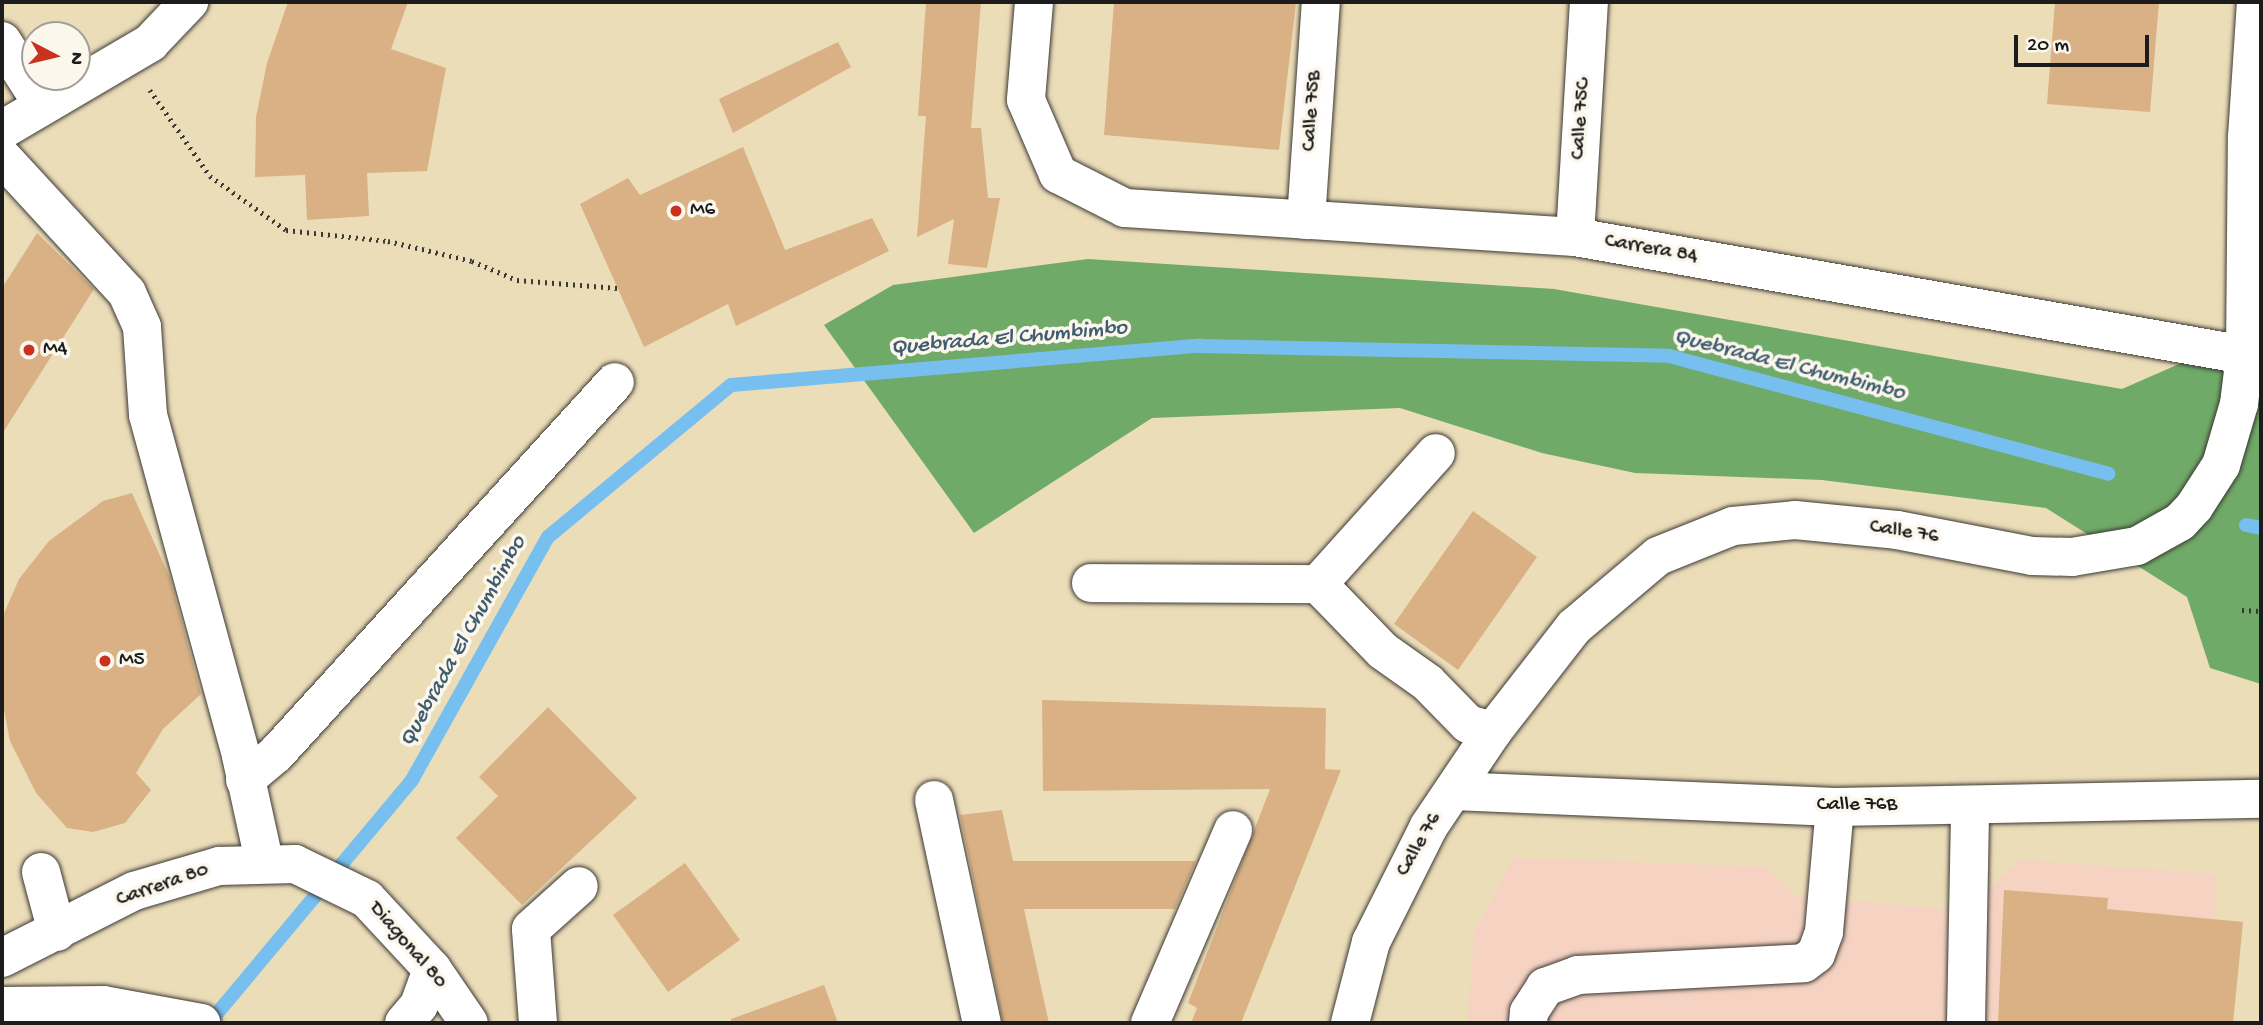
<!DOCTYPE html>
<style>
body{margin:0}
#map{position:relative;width:2263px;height:1025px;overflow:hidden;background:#ecddb9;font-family:"Gochi Hand",sans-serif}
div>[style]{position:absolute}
.built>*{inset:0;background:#f5d2c2}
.forest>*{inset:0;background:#70aa68}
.stream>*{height:14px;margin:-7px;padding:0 7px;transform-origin:7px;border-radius:7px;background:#77bfef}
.building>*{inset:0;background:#d9b185}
.path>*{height:4.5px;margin-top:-2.25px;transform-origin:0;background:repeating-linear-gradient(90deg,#3b3934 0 2px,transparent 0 7px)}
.roads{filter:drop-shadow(0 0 2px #3b3934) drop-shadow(0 0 2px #3b3934)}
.minor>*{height:38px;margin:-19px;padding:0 19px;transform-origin:19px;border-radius:19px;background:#fff}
.major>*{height:38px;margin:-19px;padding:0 19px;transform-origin:19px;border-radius:19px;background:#fff}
.dots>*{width:19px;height:19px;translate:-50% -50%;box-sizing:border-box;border:4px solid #fbf7ec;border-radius:50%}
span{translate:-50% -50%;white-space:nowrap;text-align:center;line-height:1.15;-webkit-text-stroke:7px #fbf7ec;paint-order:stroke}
.street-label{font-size:21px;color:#1c1c1c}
.poi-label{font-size:21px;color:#1c1c1c}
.left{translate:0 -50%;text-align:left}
.water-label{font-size:23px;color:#405d70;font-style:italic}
.frame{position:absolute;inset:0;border:4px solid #1c1c1c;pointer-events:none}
.north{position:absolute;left:21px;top:21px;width:70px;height:70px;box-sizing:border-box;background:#fbf7ec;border:2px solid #a29f99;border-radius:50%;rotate:97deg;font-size:19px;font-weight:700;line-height:28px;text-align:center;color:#1c1c1c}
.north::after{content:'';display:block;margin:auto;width:24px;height:32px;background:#c8321e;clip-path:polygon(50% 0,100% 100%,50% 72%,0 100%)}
.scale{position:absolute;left:2014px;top:35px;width:135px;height:32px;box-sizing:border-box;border:4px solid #1c1c1c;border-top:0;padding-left:9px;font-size:21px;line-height:24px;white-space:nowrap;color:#1c1c1c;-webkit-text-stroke:5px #fbf7ec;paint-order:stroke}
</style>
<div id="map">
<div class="built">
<i style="clip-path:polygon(1514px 858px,1767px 867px,1794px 896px,1966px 911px,2020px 860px,2217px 874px,2206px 1023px,1468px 1023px,1474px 932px)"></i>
</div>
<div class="forest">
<i style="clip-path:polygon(1088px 259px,1554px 289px,2122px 389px,2261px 328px,2261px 684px,2210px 668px,2187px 597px,2046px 508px,1822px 480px,1635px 473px,1542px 453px,1400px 408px,1152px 418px,974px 533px,824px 325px,893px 285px)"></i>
</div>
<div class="stream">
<i style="left:2246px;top:525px;width:15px;rotate:11deg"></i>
<i style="left:209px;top:1023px;width:317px;rotate:-50.1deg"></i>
<i style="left:412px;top:780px;width:278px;rotate:-60.8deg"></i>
<i style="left:548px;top:537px;width:238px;rotate:-39.7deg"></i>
<i style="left:731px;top:385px;width:471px;rotate:-4.8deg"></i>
<i style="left:1200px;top:346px;width:469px;rotate:1.2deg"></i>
<i style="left:1669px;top:356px;width:455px;rotate:15deg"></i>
</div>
<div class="building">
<i style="clip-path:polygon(288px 2px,408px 2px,391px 49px,446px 68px,427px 171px,367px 173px,369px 216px,307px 220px,305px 175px,255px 177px,256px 117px,267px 63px)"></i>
<i style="clip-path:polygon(926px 2px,981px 2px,971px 128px,981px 128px,988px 198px,1000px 198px,987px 268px,948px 264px,954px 219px,917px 237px,926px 116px,918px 116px)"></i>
<i style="clip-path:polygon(1114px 2px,1296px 2px,1279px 150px,1104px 135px)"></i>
<i style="clip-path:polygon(2055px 2px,2159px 2px,2150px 112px,2047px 104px)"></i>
<i style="clip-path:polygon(838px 42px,851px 67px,733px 133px,719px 99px)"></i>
<i style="clip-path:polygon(743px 147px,785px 250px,872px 218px,889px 251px,736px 326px,728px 304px,644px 347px,580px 204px,628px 178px,640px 195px)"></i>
<i style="clip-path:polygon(37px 233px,94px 289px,2px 434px,2px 288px)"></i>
<i style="clip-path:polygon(132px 493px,170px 578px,201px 694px,163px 729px,136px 773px,151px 790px,125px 823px,93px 832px,67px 828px,36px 793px,10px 741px,2px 700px,2px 618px,19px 579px,49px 541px,103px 501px)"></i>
<i style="clip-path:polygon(1473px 511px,1537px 557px,1458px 670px,1394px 624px)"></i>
<i style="clip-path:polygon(1042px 700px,1326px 708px,1325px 769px,1341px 770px,1241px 1023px,1191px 1023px,1197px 1008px,1188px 1003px,1270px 789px,1043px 791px)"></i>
<i style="clip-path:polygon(548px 707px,637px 798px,522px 905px,456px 838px,498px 796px,479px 777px)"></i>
<i style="clip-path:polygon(1002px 810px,1013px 861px,1196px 861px,1175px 909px,1024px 909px,1049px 1023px,1003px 1023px,960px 815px)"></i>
<i style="clip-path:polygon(685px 863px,740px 940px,668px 992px,613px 915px)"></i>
<i style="clip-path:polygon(2004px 890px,2108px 898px,2107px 909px,2243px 922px,2233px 1023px,1998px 1023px)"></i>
<i style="clip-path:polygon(824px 985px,838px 1023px,731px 1023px,731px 1019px)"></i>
</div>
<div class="path">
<i style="left:150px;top:90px;width:105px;rotate:55.1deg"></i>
<i style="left:210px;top:176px;width:93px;rotate:35.4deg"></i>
<i style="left:286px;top:230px;width:103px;rotate:6.2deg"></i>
<i style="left:388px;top:241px;width:86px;rotate:13.4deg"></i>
<i style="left:472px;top:261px;width:49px;rotate:22.9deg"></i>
<i style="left:517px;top:280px;width:101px;rotate:4.5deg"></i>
<i style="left:2242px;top:610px;width:19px;rotate:3deg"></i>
</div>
<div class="roads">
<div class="minor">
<i style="left:1034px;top:2px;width:98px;rotate:94.7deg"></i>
<i style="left:1026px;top:100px;width:81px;rotate:66.6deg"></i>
<i style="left:1058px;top:174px;width:75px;rotate:26.9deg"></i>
<i style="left:1125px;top:208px;width:451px;rotate:3.7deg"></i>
<i style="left:1575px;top:237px;width:680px;rotate:9.99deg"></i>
<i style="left:2px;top:41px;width:76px;rotate:57.4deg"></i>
<i style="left:2px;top:130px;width:172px;rotate:-30.4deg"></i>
<i style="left:150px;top:43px;width:57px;rotate:-46.4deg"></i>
<i style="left:2px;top:157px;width:185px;rotate:47.4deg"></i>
<i style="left:127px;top:293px;width:37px;rotate:66deg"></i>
<i style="left:142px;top:327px;width:88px;rotate:86.1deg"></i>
<i style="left:148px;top:415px;width:353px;rotate:74.7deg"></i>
<i style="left:241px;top:756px;width:107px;rotate:77.6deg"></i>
<i style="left:1306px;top:220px;width:219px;rotate:-86.1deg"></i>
<i style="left:1575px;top:237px;width:235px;rotate:-86.6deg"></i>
<i style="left:1091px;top:583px;width:227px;rotate:0.3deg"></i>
<i style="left:1318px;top:584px;width:93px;rotate:45.9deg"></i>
<i style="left:1383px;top:651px;width:55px;rotate:35.4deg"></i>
<i style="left:1428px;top:683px;width:57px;rotate:45.7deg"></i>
<i style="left:1468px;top:724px;width:26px;rotate:16deg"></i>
<i style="left:1318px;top:584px;width:176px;rotate:-48deg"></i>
<i style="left:245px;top:780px;width:40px;rotate:-40deg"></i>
<i style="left:276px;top:754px;width:503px;rotate:-47.66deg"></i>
<i style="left:1453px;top:791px;width:382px;rotate:2.4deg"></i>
<i style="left:1835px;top:807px;width:426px;rotate:-1.1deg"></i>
<i style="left:934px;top:800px;width:228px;rotate:77.9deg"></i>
<i style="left:41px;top:872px;width:62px;rotate:75.1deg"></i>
<i style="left:2px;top:958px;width:148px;rotate:-26.9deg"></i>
<i style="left:134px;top:891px;width:89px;rotate:-16.4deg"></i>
<i style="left:219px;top:866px;width:76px;rotate:-1.5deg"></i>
<i style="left:295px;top:864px;width:80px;rotate:25.9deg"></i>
<i style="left:367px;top:899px;width:96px;rotate:47.1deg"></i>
<i style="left:432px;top:969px;width:65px;rotate:55.6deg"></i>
<i style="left:538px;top:1023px;width:94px;rotate:-94.3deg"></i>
<i style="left:531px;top:929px;width:64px;rotate:-41.9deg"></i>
<i style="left:1150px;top:1023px;width:210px;rotate:-66.7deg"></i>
<i style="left:1350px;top:1023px;width:84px;rotate:-75.5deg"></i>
<i style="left:1371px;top:942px;width:130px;rotate:-63.4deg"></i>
<i style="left:1429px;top:826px;width:115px;rotate:-56deg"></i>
<i style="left:1493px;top:731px;width:132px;rotate:-52.1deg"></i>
<i style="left:1574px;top:627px;width:110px;rotate:-40.2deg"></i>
<i style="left:1658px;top:556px;width:81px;rotate:-21.8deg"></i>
<i style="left:1733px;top:526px;width:62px;rotate:-5.5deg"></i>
<i style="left:1795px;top:520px;width:102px;rotate:5.6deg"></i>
<i style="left:1897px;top:530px;width:137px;rotate:10.9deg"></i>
<i style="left:2032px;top:556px;width:40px;rotate:1.4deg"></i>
<i style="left:2072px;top:557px;width:66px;rotate:-9.6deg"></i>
<i style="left:2137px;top:546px;width:49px;rotate:-29.2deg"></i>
<i style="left:2180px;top:522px;width:21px;rotate:-47deg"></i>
<i style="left:2194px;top:507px;width:50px;rotate:-57.3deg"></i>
<i style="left:2221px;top:465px;width:64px;rotate:-73.6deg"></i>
<i style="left:2239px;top:404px;width:49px;rotate:-83deg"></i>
<i style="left:2245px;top:355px;width:218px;rotate:-89.5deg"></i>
<i style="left:2247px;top:137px;width:135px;rotate:-86.2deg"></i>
<i style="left:1528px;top:1023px;width:11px;rotate:-85deg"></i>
<i style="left:1529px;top:1012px;width:30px;rotate:-57deg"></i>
<i style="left:1545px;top:987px;width:35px;rotate:-20deg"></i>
<i style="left:1578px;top:975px;width:226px;rotate:-3deg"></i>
<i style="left:1804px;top:963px;width:15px;rotate:-37deg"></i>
<i style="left:1816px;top:954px;width:23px;rotate:-70deg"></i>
<i style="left:1824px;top:932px;width:125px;rotate:-85deg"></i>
<i style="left:1966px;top:1023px;width:218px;rotate:-88.9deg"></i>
</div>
<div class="major">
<i style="left:2px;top:1006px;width:101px;rotate:-0.6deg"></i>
<i style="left:103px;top:1005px;width:100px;rotate:10.4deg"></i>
<i style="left:404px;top:1023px;width:23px;rotate:-50deg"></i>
<i style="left:419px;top:1005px;width:38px;rotate:-70deg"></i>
</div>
</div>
<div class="dots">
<i style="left:676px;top:211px;background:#c8321e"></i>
<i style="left:29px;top:350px;background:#c8321e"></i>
<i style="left:105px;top:661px;background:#c8321e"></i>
</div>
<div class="street-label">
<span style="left:1313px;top:111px;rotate:-86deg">Calle 75B</span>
<span style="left:1582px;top:119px;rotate:-86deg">Calle 75C</span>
<span style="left:1651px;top:250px;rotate:10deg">Carrera 84</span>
<span style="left:1904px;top:533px;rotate:9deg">Calle 76</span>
<span style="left:1857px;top:806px">Calle 76B</span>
<span style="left:1420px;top:845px;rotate:-60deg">Calle 76</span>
<span style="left:163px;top:886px;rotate:-19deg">Carrera 80</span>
<span style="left:407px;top:946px;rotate:49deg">Diagonal 80</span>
</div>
<div class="poi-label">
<span class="left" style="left:690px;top:211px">M6</span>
<span class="left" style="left:43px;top:350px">M4</span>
<span class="left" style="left:119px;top:661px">M5</span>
</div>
<div class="water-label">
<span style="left:1009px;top:339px;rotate:-5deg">Quebrada El Chumbimbo</span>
<span style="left:1789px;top:366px;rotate:14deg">Quebrada El Chumbimbo</span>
<span style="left:464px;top:642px;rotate:-61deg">Quebrada El Chumbimbo</span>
</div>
<div class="frame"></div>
<div class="north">N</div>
<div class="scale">20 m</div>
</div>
